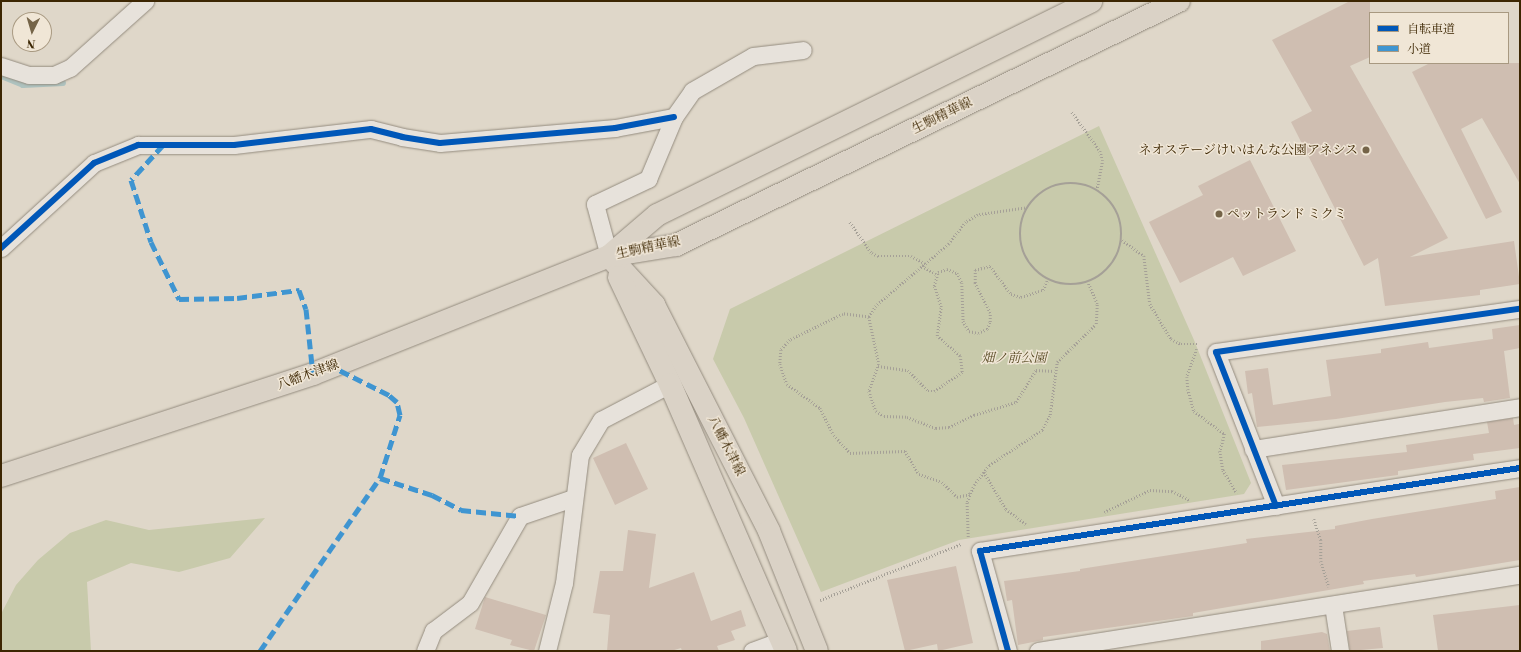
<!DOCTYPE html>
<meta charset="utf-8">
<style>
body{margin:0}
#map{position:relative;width:1521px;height:652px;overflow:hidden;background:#dfd7c9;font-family:"Libre Bodoni","Noto Serif JP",serif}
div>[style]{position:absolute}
.green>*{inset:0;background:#c8caab}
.stream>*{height:6px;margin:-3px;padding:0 3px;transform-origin:3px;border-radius:3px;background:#aec2bf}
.building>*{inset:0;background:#cfbeb1}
.path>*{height:2.5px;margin-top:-1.25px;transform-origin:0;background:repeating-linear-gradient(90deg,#a5a097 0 1px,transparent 0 3px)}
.path>.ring{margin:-1.25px;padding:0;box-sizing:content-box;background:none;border:2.5px solid #a5a097;border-radius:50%}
.roads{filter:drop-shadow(0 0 1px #948c7f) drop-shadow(0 0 1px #948c7f)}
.street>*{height:17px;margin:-8.5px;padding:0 8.5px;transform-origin:8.5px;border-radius:8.5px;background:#e7e2db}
.primary>*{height:22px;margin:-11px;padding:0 11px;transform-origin:11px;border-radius:11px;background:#dad2c6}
.quiet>*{height:5px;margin-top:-2.5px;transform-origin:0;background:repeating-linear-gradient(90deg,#3f95d1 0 10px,transparent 0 15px)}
.cycleway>*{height:6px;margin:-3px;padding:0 3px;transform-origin:3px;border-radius:3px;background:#0057b8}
.dots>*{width:11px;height:11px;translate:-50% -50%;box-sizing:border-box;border:2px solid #f0e6d6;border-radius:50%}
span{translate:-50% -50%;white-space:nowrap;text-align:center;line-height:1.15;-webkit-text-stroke:3px #f0e6d6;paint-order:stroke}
.street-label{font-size:13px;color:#3c2602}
.poi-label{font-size:13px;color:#3c2602}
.right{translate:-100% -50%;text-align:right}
.left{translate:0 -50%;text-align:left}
.park-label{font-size:13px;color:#5a4c26;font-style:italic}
.frame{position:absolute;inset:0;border:2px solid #3c2602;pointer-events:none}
.legend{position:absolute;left:1369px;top:12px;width:140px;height:52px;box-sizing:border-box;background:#f0e6d6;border:1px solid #a89981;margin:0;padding:5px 7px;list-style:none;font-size:12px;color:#3c2602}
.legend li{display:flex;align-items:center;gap:8px;height:20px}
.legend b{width:20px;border:1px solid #a89981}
.north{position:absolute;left:12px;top:12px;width:40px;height:40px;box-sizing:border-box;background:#f0e6d6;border:1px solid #a89981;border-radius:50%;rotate:185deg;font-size:11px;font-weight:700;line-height:16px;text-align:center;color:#3c2602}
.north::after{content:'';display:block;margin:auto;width:14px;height:18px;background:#756448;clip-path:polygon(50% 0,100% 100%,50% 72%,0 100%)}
</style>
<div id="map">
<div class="green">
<i style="clip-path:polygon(1099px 126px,1194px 340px,1251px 483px,1244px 494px,959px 540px,821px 592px,744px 418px,713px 359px,730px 309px)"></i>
<i style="clip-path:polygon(265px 518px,230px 558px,179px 572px,131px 563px,87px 582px,91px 651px,1px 651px,1px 614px,16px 585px,38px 560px,70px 533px,106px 520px,149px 530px)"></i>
</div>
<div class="stream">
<i style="left:1px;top:76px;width:24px;rotate:22deg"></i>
<i style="left:23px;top:85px;width:40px;rotate:-2.9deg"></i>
</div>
<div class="building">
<i style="clip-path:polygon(1350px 1px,1370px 1px,1370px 57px,1350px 66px,1448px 238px,1410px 257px,1514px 241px,1520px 284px,1480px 290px,1480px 295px,1385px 306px,1378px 258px,1364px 266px,1291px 122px,1312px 111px,1272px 40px)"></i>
<i style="clip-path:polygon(1430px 63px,1520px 63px,1520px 184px,1482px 118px,1461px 129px,1502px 212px,1486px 219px,1412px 72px)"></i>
<i style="clip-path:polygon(1250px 160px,1296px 251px,1243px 276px,1233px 257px,1180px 283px,1149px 222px,1203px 195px,1198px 186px)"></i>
<i style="clip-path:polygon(1520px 325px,1520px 348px,1504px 351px,1510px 398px,1484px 402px,1483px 398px,1445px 402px,1336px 419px,1257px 427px,1252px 393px,1248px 394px,1245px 371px,1268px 368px,1273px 405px,1331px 396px,1326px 360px,1381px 353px,1381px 349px,1428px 342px,1429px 348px,1493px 339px,1492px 329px)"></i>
<i style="clip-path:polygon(1513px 418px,1514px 425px,1519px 424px,1520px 448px,1473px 454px,1474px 460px,1398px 471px,1398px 475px,1286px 490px,1282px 465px,1407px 452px,1406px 445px,1489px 433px,1487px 422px)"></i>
<i style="clip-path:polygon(626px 443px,648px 489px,615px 505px,593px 458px)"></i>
<i style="clip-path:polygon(1520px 487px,1520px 560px,1416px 577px,1415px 574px,1363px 581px,1364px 584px,1193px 613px,1193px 616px,1043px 637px,1043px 640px,1018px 645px,1012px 600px,1007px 601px,1004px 581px,1080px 571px,1080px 569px,1247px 543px,1246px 539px,1335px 529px,1335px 526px,1372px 519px,1496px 499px,1495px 491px)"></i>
<i style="clip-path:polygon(628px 530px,656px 534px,649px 588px,694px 572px,711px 621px,741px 610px,746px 626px,731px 631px,735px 640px,717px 646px,719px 651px,682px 651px,681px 648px,671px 651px,607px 651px,610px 615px,593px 613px,600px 571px,623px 571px)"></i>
<i style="clip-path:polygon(956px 566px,973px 643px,938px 651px,937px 644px,905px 651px,887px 580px)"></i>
<i style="clip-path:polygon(485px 597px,546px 615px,534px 651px,510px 645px,512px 640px,475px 629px)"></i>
<i style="clip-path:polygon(1520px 605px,1520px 651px,1438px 651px,1433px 615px)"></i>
<i style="clip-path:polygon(1380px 627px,1383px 648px,1350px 651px,1347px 631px)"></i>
<i style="clip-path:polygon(1322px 632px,1327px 634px,1330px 651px,1261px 651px,1261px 641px)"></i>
</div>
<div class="path">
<i style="left:1072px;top:112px;width:48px;rotate:54.3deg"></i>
<i style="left:1100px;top:151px;width:9px;rotate:72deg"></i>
<i style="left:1103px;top:160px;width:31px;rotate:101deg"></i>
<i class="ring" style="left:1020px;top:183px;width:99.5px;height:99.5px"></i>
<i style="left:1025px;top:208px;width:48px;rotate:171.5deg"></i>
<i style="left:978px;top:215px;width:14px;rotate:150deg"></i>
<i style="left:966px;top:222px;width:28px;rotate:128deg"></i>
<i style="left:949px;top:244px;width:96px;rotate:139.7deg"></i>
<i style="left:876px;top:306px;width:13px;rotate:122deg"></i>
<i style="left:869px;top:317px;width:48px;rotate:78deg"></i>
<i style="left:879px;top:364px;width:29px;rotate:110deg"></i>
<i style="left:869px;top:391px;width:21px;rotate:71deg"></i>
<i style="left:876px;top:411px;width:9px;rotate:32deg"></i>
<i style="left:884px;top:416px;width:23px;rotate:2deg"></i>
<i style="left:907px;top:417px;width:31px;rotate:21deg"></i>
<i style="left:936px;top:428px;width:13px;rotate:-4deg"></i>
<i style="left:949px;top:427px;width:28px;rotate:-26deg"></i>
<i style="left:974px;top:415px;width:44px;rotate:-17.2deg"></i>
<i style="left:1016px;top:402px;width:38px;rotate:-58deg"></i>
<i style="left:1036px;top:370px;width:18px;rotate:3deg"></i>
<i style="left:850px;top:222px;width:38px;rotate:55deg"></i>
<i style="left:872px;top:253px;width:7px;rotate:27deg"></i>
<i style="left:878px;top:256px;width:33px"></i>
<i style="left:911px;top:256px;width:17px;rotate:28deg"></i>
<i style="left:1122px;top:240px;width:27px;rotate:36deg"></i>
<i style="left:1144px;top:256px;width:48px;rotate:82.9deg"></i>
<i style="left:1150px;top:304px;width:41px;rotate:59deg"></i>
<i style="left:1171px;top:339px;width:11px;rotate:27deg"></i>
<i style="left:1181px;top:344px;width:18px"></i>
<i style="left:922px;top:266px;width:16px;rotate:30deg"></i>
<i style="left:869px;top:317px;width:26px;rotate:-173deg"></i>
<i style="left:843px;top:314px;width:59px;rotate:153.9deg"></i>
<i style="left:790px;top:340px;width:13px;rotate:132deg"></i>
<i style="left:781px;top:350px;width:14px;rotate:94deg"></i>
<i style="left:780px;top:364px;width:21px;rotate:71deg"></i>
<i style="left:787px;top:384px;width:41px;rotate:36deg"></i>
<i style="left:820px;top:408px;width:30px;rotate:63deg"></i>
<i style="left:834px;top:435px;width:24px;rotate:48deg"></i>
<i style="left:850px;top:453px;width:55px;rotate:-2.1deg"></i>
<i style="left:905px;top:451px;width:27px;rotate:59deg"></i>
<i style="left:919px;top:474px;width:24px;rotate:19deg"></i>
<i style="left:942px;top:482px;width:21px;rotate:45deg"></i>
<i style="left:957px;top:497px;width:13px;rotate:-13deg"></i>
<i style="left:1197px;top:349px;width:30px;rotate:110deg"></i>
<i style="left:1187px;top:377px;width:12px;rotate:85deg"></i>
<i style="left:1188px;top:389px;width:23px;rotate:75deg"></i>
<i style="left:1194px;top:411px;width:39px;rotate:37deg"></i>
<i style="left:878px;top:366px;width:30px;rotate:8deg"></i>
<i style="left:908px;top:370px;width:29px;rotate:46deg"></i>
<i style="left:928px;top:391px;width:6px"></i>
<i style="left:934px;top:391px;width:34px;rotate:-34deg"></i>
<i style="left:962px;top:372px;width:16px;rotate:-97deg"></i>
<i style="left:960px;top:356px;width:30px;rotate:-139deg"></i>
<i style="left:937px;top:336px;width:29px;rotate:-82deg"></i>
<i style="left:941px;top:307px;width:22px;rotate:-108deg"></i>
<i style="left:934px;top:286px;width:15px;rotate:-74deg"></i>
<i style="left:938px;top:272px;width:9px;rotate:-18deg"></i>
<i style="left:947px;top:269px;width:11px;rotate:22deg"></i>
<i style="left:957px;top:273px;width:11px;rotate:63deg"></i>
<i style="left:962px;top:283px;width:38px;rotate:88deg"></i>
<i style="left:963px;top:321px;width:12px;rotate:59deg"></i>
<i style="left:969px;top:331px;width:9px;rotate:13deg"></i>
<i style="left:978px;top:333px;width:10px;rotate:-24deg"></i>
<i style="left:987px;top:329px;width:8px;rotate:-67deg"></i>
<i style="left:990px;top:322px;width:9px;rotate:-90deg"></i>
<i style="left:990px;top:313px;width:34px;rotate:-117deg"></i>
<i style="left:975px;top:283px;width:13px;rotate:-90deg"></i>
<i style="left:975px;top:270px;width:16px;rotate:-15deg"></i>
<i style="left:990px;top:266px;width:35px;rotate:53deg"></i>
<i style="left:1011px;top:294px;width:10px;rotate:17deg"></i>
<i style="left:1021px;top:297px;width:23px;rotate:-18deg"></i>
<i style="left:1043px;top:290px;width:12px;rotate:-66deg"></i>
<i style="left:1225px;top:434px;width:18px;rotate:106deg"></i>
<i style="left:1220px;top:451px;width:19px;rotate:81deg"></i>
<i style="left:1223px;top:470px;width:27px;rotate:59deg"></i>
<i style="left:984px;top:472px;width:43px;rotate:59.3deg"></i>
<i style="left:1006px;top:509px;width:25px;rotate:37deg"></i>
<i style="left:1104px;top:512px;width:51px;rotate:-25.6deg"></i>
<i style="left:1150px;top:490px;width:22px;rotate:3deg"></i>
<i style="left:1172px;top:491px;width:20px;rotate:27deg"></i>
<i style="left:1314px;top:519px;width:22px;rotate:72deg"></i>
<i style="left:1321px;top:540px;width:21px;rotate:90deg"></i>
<i style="left:1321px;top:561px;width:27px;rotate:73deg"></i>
<i style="left:968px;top:537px;width:35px;rotate:-92deg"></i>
<i style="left:967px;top:502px;width:18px;rotate:-68deg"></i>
<i style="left:974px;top:485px;width:25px;rotate:-53deg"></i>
<i style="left:989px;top:465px;width:64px;rotate:-33.4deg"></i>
<i style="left:1042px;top:430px;width:17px;rotate:-62deg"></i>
<i style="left:1050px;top:415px;width:53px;rotate:-82.5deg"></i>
<i style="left:1057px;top:362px;width:54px;rotate:-44.3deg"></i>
<i style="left:1096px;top:324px;width:20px;rotate:-87deg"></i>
<i style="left:1097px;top:304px;width:23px;rotate:-113deg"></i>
<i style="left:820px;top:600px;width:152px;rotate:-21.7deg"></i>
</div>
<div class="roads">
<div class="street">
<i style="left:1px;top:66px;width:29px;rotate:18deg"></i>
<i style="left:29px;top:75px;width:25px"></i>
<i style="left:54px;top:75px;width:17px;rotate:-24deg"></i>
<i style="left:70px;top:68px;width:101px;rotate:-41.8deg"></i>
<i style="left:1px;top:248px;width:126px;rotate:-42.4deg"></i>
<i style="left:94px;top:163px;width:48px;rotate:-22.2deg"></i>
<i style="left:138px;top:145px;width:96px"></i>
<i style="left:234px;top:145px;width:138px;rotate:-6.7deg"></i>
<i style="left:371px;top:129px;width:32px;rotate:14deg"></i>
<i style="left:402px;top:137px;width:38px;rotate:9deg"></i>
<i style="left:440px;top:143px;width:176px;rotate:-4.9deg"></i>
<i style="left:615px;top:128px;width:60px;rotate:-10.6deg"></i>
<i style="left:609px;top:256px;width:54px;rotate:-105.1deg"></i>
<i style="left:595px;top:204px;width:59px;rotate:-25.3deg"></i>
<i style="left:648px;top:179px;width:67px;rotate:-67.2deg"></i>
<i style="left:674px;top:117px;width:32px;rotate:-55deg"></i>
<i style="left:692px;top:91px;width:70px;rotate:-29.8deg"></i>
<i style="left:753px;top:56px;width:50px;rotate:-6.8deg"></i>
<i style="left:1253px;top:449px;width:270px;rotate:-8.9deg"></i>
<i style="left:1276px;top:506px;width:165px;rotate:-111.3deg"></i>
<i style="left:1216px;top:352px;width:307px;rotate:-8.1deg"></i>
<i style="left:1333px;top:605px;width:47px;rotate:81.3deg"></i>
<i style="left:425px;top:651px;width:22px;rotate:-68deg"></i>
<i style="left:433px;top:631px;width:46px;rotate:-37.1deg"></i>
<i style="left:470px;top:603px;width:100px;rotate:-60.1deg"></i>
<i style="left:520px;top:516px;width:56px;rotate:-18.8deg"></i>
<i style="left:547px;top:651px;width:70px;rotate:-76deg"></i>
<i style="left:564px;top:583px;width:129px;rotate:-82.9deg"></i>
<i style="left:580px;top:455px;width:41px;rotate:-59deg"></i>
<i style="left:601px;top:420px;width:78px;rotate:-27.6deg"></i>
<i style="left:752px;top:651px;width:32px;rotate:-20deg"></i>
<i style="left:1008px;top:651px;width:104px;rotate:-105.6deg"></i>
<i style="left:980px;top:551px;width:546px;rotate:-8.74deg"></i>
<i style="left:1038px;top:651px;width:488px;rotate:-9deg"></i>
</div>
<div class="primary">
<i style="left:609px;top:256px;width:63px;rotate:-40.5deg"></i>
<i style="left:657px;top:215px;width:484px;rotate:-26.2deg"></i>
<i style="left:609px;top:256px;width:67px;rotate:47.4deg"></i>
<i style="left:654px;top:305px;width:254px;rotate:63deg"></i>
<i style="left:769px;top:531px;width:129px;rotate:68.2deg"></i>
<i style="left:619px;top:277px;width:119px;rotate:64.5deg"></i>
<i style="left:670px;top:384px;width:291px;rotate:66.5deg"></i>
<i style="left:1px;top:476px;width:328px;rotate:-18.1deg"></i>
<i style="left:313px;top:374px;width:319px;rotate:-21.7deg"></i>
<i style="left:609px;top:256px;width:68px;rotate:-9.3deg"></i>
<i style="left:676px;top:245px;width:559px;rotate:-25.88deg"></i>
</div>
</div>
<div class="quiet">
<i style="left:163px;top:145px;width:47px;rotate:132.4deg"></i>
<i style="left:131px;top:180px;width:65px;rotate:72.1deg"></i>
<i style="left:151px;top:242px;width:64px;rotate:63.8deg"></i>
<i style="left:179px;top:299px;width:58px;rotate:-1deg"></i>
<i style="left:237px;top:298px;width:63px;rotate:-7.4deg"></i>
<i style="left:299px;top:290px;width:20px;rotate:70deg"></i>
<i style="left:306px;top:309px;width:65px;rotate:83.9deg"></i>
<i style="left:380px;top:478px;width:55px;rotate:18.1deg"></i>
<i style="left:432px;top:495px;width:33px;rotate:27deg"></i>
<i style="left:461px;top:510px;width:59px;rotate:5.8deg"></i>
<i style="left:260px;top:651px;width:211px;rotate:-55.3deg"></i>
<i style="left:380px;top:478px;width:66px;rotate:-72.4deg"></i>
<i style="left:400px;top:415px;width:13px;rotate:-103deg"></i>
<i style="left:397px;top:402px;width:11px;rotate:-139deg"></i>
<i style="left:389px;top:395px;width:63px;rotate:-153.4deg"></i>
</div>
<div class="cycleway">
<i style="left:1px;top:248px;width:126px;rotate:-42.4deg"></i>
<i style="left:94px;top:163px;width:48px;rotate:-22.2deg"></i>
<i style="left:138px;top:145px;width:96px"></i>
<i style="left:234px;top:145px;width:138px;rotate:-6.7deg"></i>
<i style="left:371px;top:129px;width:32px;rotate:14deg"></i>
<i style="left:402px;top:137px;width:38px;rotate:9deg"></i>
<i style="left:440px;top:143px;width:176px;rotate:-4.9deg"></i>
<i style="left:615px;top:128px;width:60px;rotate:-10.6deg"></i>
<i style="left:1276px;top:506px;width:165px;rotate:-111.3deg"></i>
<i style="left:1216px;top:352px;width:307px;rotate:-8.1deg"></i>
<i style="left:1008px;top:651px;width:104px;rotate:-105.6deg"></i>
<i style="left:980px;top:551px;width:546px;rotate:-8.74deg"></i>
</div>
<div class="dots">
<i style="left:1366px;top:150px;background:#756448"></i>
<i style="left:1219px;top:214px;background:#756448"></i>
</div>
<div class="street-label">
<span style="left:942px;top:116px;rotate:-26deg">生駒精華線</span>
<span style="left:648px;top:248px;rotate:-12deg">生駒精華線</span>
<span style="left:308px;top:375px;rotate:-20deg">八幡木津線</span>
<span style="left:726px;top:446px;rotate:63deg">八幡木津線</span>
</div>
<div class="poi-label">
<span class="right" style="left:1358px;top:150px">ネオステージけいはんな公園アネシス</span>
<span class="left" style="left:1227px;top:214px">ペットランド ミクミ</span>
</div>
<div class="park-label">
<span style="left:1014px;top:358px">畑ノ前公園</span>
</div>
<div class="frame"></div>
<ul class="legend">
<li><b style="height:5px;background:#0057b8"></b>自転車道</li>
<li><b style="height:5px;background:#3f95d1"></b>小道</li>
</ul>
<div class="north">N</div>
</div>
